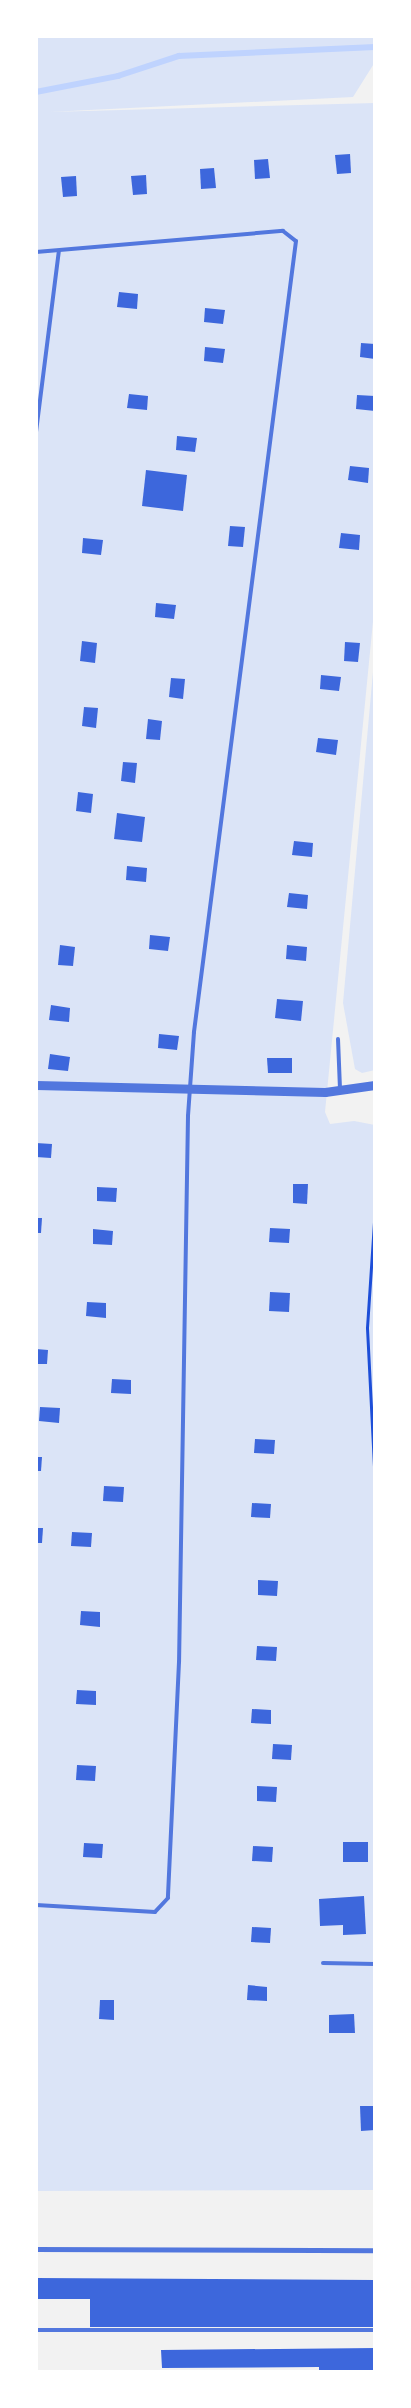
<!DOCTYPE html>
<style>
body{margin:0}
#map{position:relative;width:411px;height:2408px;overflow:hidden;background:#f2f2f2;font-family:"Source Sans 3",sans-serif}
div>[style]{position:absolute}
.green>*{inset:0;background:#dbe4f7}
.stream>*{height:5.5px;margin:-2.75px;padding:0 2.75px;transform-origin:2.75px;border-radius:2.75px;background:#bfd3fe}
.building>*{inset:0;background:#3d67dc}
.path>*{height:3px;margin:-1.5px;padding:0 1.5px;transform-origin:1.5px;border-radius:1.5px;background:#1d4ed8}
.service>*{height:4px;margin:-2px;padding:0 2px;transform-origin:2px;border-radius:2px;background:#5277de}
.minor>*{height:5px;margin:-2.5px;padding:0 2.5px;transform-origin:2.5px;border-radius:2.5px;background:#5277de}
.tertiary>*{height:9px;margin:-4.5px;padding:0 4.5px;transform-origin:4.5px;border-radius:4.5px;background:#5277de}
span{translate:-50% -50%;white-space:nowrap;text-align:center;line-height:1.15;-webkit-text-stroke:4.5px #fff;paint-order:stroke}
.frame{position:absolute;inset:0;border:38px solid #fff;pointer-events:none}
</style>
<div id="map">
<div class="green">
<i style="clip-path:polygon(36px 36px,375px 36px,375px 62px,353px 97px,49px 112px,375px 103px,375px 601px,325px 1112px,330px 1124px,354px 1121px,375px 1125px,375px 2190px,36px 2191px)"></i>
<i style="clip-path:polygon(375px 650px,375px 1070px,362px 1073px,355px 1069px,343px 1003px)"></i>
</div>
<div class="stream">
<i style="left:36px;top:92px;width:84px;rotate:-11deg"></i>
<i style="left:118px;top:76px;width:64px;rotate:-18.2deg"></i>
<i style="left:179px;top:56px;width:196px;rotate:-2.6deg"></i>
</div>
<div class="building">
<i style="clip-path:polygon(350px 154px,351px 173px,337px 174px,335px 155px)"></i>
<i style="clip-path:polygon(268px 159px,270px 178px,255px 179px,254px 160px)"></i>
<i style="clip-path:polygon(214px 168px,216px 188px,201px 189px,200px 169px)"></i>
<i style="clip-path:polygon(146px 175px,147px 194px,133px 195px,131px 176px)"></i>
<i style="clip-path:polygon(76px 176px,77px 196px,63px 197px,61px 177px)"></i>
<i style="clip-path:polygon(119px 292px,138px 294px,137px 309px,117px 307px)"></i>
<i style="clip-path:polygon(205px 308px,225px 310px,223px 324px,204px 322px)"></i>
<i style="clip-path:polygon(361px 343px,375px 344px,375px 359px,360px 357px)"></i>
<i style="clip-path:polygon(205px 347px,225px 349px,223px 363px,204px 361px)"></i>
<i style="clip-path:polygon(129px 394px,148px 396px,147px 410px,127px 408px)"></i>
<i style="clip-path:polygon(357px 395px,375px 396px,375px 411px,356px 409px)"></i>
<i style="clip-path:polygon(177px 436px,197px 438px,195px 452px,176px 450px)"></i>
<i style="clip-path:polygon(350px 466px,369px 468px,368px 483px,348px 480px)"></i>
<i style="clip-path:polygon(146px 470px,187px 475px,183px 511px,142px 506px)"></i>
<i style="clip-path:polygon(230px 526px,245px 527px,243px 547px,228px 546px)"></i>
<i style="clip-path:polygon(341px 533px,360px 535px,359px 550px,339px 548px)"></i>
<i style="clip-path:polygon(83px 538px,103px 540px,101px 555px,82px 553px)"></i>
<i style="clip-path:polygon(156px 603px,176px 605px,174px 619px,155px 617px)"></i>
<i style="clip-path:polygon(82px 641px,97px 643px,95px 663px,80px 661px)"></i>
<i style="clip-path:polygon(345px 642px,360px 643px,358px 662px,344px 661px)"></i>
<i style="clip-path:polygon(321px 675px,341px 677px,339px 691px,320px 689px)"></i>
<i style="clip-path:polygon(171px 678px,185px 679px,183px 699px,169px 697px)"></i>
<i style="clip-path:polygon(84px 707px,98px 708px,96px 728px,82px 726px)"></i>
<i style="clip-path:polygon(148px 719px,162px 721px,160px 740px,146px 739px)"></i>
<i style="clip-path:polygon(318px 738px,338px 740px,336px 755px,316px 752px)"></i>
<i style="clip-path:polygon(123px 762px,137px 763px,135px 783px,121px 781px)"></i>
<i style="clip-path:polygon(78px 792px,93px 794px,91px 813px,76px 811px)"></i>
<i style="clip-path:polygon(117px 813px,145px 817px,142px 842px,114px 839px)"></i>
<i style="clip-path:polygon(294px 841px,313px 843px,312px 857px,292px 855px)"></i>
<i style="clip-path:polygon(127px 866px,147px 868px,146px 882px,126px 880px)"></i>
<i style="clip-path:polygon(289px 893px,308px 895px,307px 909px,287px 907px)"></i>
<i style="clip-path:polygon(150px 935px,170px 937px,168px 951px,149px 949px)"></i>
<i style="clip-path:polygon(60px 945px,75px 947px,73px 966px,58px 965px)"></i>
<i style="clip-path:polygon(287px 945px,307px 947px,306px 961px,286px 959px)"></i>
<i style="clip-path:polygon(277px 999px,303px 1001px,301px 1021px,275px 1018px)"></i>
<i style="clip-path:polygon(51px 1005px,70px 1008px,69px 1022px,49px 1020px)"></i>
<i style="clip-path:polygon(159px 1034px,179px 1036px,177px 1050px,158px 1048px)"></i>
<i style="clip-path:polygon(50px 1054px,70px 1057px,68px 1071px,48px 1069px)"></i>
<i style="clip-path:polygon(267px 1058px,292px 1058px,292px 1073px,268px 1073px)"></i>
<i style="clip-path:polygon(36px 1143px,52px 1144px,51px 1158px,36px 1157px)"></i>
<i style="clip-path:polygon(293px 1184px,308px 1184px,307px 1204px,293px 1203px)"></i>
<i style="clip-path:polygon(97px 1187px,117px 1188px,116px 1202px,97px 1201px)"></i>
<i style="clip-path:polygon(36px 1218px,42px 1218px,41px 1233px,36px 1233px)"></i>
<i style="clip-path:polygon(270px 1228px,290px 1229px,289px 1243px,269px 1242px)"></i>
<i style="clip-path:polygon(93px 1229px,113px 1231px,112px 1245px,93px 1244px)"></i>
<i style="clip-path:polygon(270px 1292px,290px 1293px,289px 1312px,269px 1311px)"></i>
<i style="clip-path:polygon(87px 1302px,106px 1303px,106px 1318px,86px 1316px)"></i>
<i style="clip-path:polygon(36px 1349px,48px 1350px,47px 1364px,36px 1364px)"></i>
<i style="clip-path:polygon(112px 1379px,131px 1380px,131px 1394px,111px 1393px)"></i>
<i style="clip-path:polygon(40px 1407px,60px 1408px,59px 1423px,39px 1421px)"></i>
<i style="clip-path:polygon(255px 1439px,275px 1440px,274px 1454px,254px 1453px)"></i>
<i style="clip-path:polygon(36px 1457px,42px 1457px,41px 1471px,36px 1471px)"></i>
<i style="clip-path:polygon(104px 1486px,124px 1487px,123px 1502px,103px 1501px)"></i>
<i style="clip-path:polygon(252px 1503px,271px 1504px,270px 1518px,251px 1517px)"></i>
<i style="clip-path:polygon(36px 1528px,43px 1528px,42px 1543px,36px 1543px)"></i>
<i style="clip-path:polygon(72px 1532px,92px 1533px,91px 1547px,71px 1546px)"></i>
<i style="clip-path:polygon(258px 1580px,278px 1581px,277px 1596px,258px 1595px)"></i>
<i style="clip-path:polygon(81px 1611px,100px 1612px,100px 1627px,80px 1625px)"></i>
<i style="clip-path:polygon(257px 1646px,277px 1647px,276px 1661px,256px 1660px)"></i>
<i style="clip-path:polygon(77px 1690px,96px 1691px,96px 1705px,76px 1704px)"></i>
<i style="clip-path:polygon(252px 1709px,271px 1710px,271px 1724px,251px 1723px)"></i>
<i style="clip-path:polygon(273px 1744px,292px 1745px,291px 1760px,272px 1759px)"></i>
<i style="clip-path:polygon(77px 1765px,96px 1766px,95px 1781px,76px 1780px)"></i>
<i style="clip-path:polygon(257px 1786px,277px 1787px,276px 1802px,257px 1801px)"></i>
<i style="clip-path:polygon(343px 1842px,368px 1842px,368px 1862px,343px 1862px)"></i>
<i style="clip-path:polygon(84px 1843px,103px 1844px,102px 1858px,83px 1857px)"></i>
<i style="clip-path:polygon(253px 1846px,273px 1847px,272px 1862px,252px 1861px)"></i>
<i style="clip-path:polygon(364px 1896px,366px 1934px,343px 1935px,343px 1925px,320px 1926px,319px 1899px)"></i>
<i style="clip-path:polygon(252px 1927px,271px 1928px,270px 1943px,251px 1942px)"></i>
<i style="clip-path:polygon(248px 1985px,267px 1987px,267px 2001px,247px 2000px)"></i>
<i style="clip-path:polygon(100px 2000px,114px 2000px,114px 2020px,99px 2019px)"></i>
<i style="clip-path:polygon(354px 2014px,355px 2033px,329px 2033px,329px 2015px)"></i>
<i style="clip-path:polygon(360px 2106px,375px 2106px,375px 2130px,361px 2131px)"></i>
<i style="clip-path:polygon(36px 2278px,375px 2280px,375px 2327px,90px 2327px,90px 2299px,36px 2299px)"></i>
<i style="clip-path:polygon(375px 2348px,375px 2372px,319px 2372px,319px 2367px,162px 2368px,161px 2350px)"></i>
</div>
<div class="path">
<i style="left:375px;top:1207px;width:121px;rotate:93.8deg"></i>
<i style="left:367px;top:1328px;width:159px;rotate:87.1deg"></i>
</div>
<div class="service">
<i style="left:36px;top:252px;width:248px;rotate:-4.9deg"></i>
<i style="left:283px;top:231px;width:16px;rotate:38deg"></i>
<i style="left:296px;top:241px;width:798px;rotate:97.35deg"></i>
<i style="left:194px;top:1032px;width:84px;rotate:94.1deg"></i>
<i style="left:188px;top:1116px;width:546px;rotate:90.94deg"></i>
<i style="left:179px;top:1662px;width:236px;rotate:92.7deg"></i>
<i style="left:168px;top:1898px;width:19px;rotate:133deg"></i>
<i style="left:155px;top:1912px;width:119px;rotate:-176.6deg"></i>
<i style="left:36px;top:432px;width:182px;rotate:-82.8deg"></i>
<i style="left:338px;top:1039px;width:49px;rotate:87.7deg"></i>
<i style="left:323px;top:1963px;width:52px;rotate:1.1deg"></i>
<i style="left:36px;top:2330px;width:339px"></i>
</div>
<div class="minor">
<i style="left:36px;top:2249px;width:339px;rotate:0.2deg"></i>
</div>
<div class="tertiary">
<i style="left:36px;top:1085px;width:289px;rotate:1.4deg"></i>
<i style="left:325px;top:1092px;width:50px;rotate:-8deg"></i>
</div>
<div class="frame"></div>
</div>
